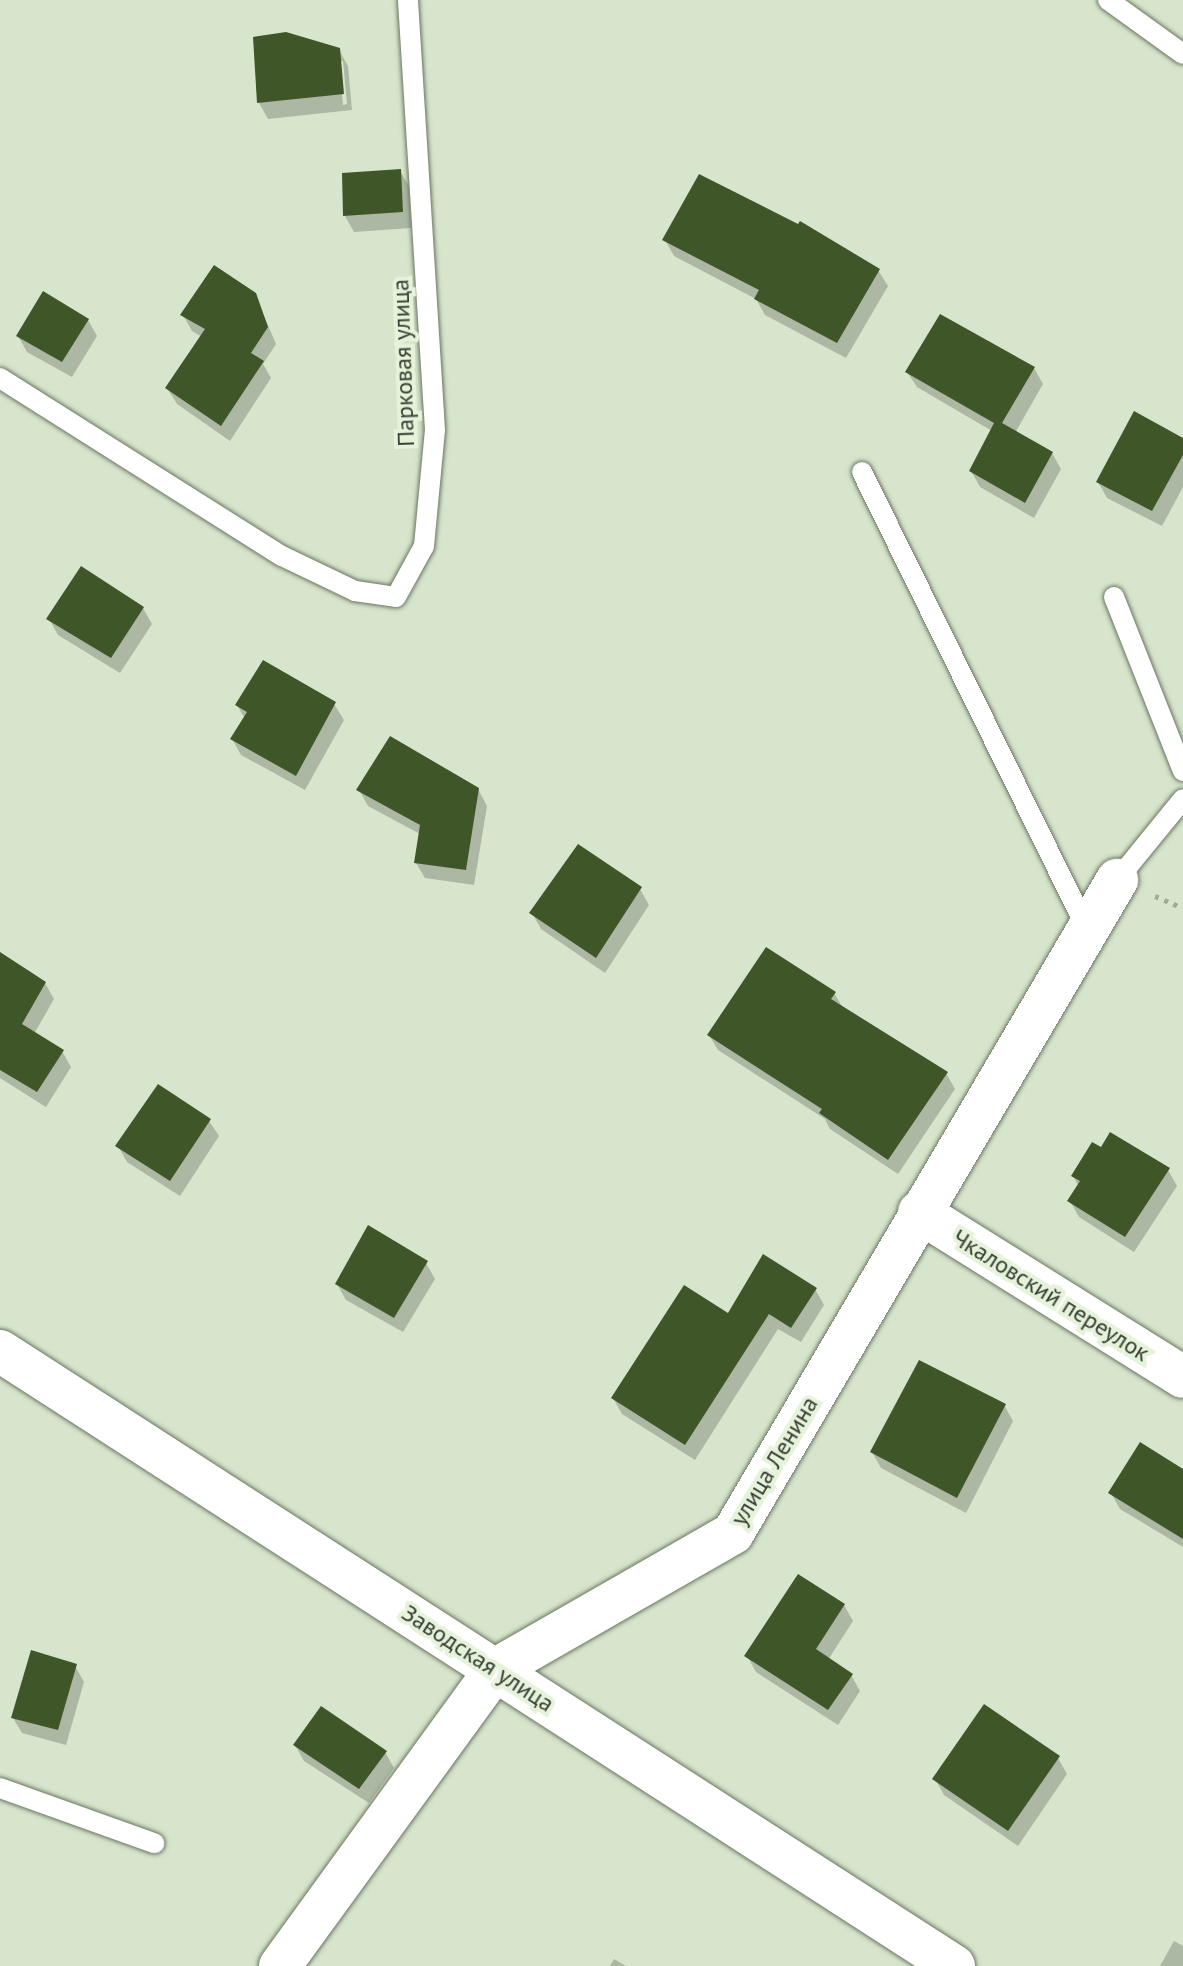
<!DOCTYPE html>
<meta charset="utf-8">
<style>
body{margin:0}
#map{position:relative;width:1183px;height:1966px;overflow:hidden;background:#d7e5cd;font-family:"PT Sans",sans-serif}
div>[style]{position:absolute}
.shadow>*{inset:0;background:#0003}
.building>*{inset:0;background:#3f5628}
.path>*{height:5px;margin-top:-2.5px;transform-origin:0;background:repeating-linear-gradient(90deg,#a0ab98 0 4px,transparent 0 10px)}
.roads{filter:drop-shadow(0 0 2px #6a7660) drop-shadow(0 0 2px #6a7660)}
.service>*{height:20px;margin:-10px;padding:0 10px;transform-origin:10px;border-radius:10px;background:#fff}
.minor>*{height:42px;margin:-21px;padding:0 21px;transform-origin:21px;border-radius:21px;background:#fff}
span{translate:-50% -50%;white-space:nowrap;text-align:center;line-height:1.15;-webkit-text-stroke:8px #e5f3da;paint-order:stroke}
.street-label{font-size:24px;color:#373d33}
</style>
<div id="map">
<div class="shadow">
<i style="clip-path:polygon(evenodd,339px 50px,348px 66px,352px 110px,268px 119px,259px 103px,339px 50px,339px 61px,343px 61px,347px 104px,343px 105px,339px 61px)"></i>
<i style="clip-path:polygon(400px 171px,409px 186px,411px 228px,354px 232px,345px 216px)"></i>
<i style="clip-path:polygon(665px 240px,878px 270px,888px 286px,846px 358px,765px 315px,756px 299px,674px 256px)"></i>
<i style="clip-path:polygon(255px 295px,276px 344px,263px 364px,271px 378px,230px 441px,177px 404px,167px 388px,202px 337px,192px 331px,183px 315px)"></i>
<i style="clip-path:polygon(88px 320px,97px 336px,72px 377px,27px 352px,18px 336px)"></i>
<i style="clip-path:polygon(1034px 368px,1043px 384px,1015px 433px,1052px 453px,1061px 469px,1034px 518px,980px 487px,971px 471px,992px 431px,917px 387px,907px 372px)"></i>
<i style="clip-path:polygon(1183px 440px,1183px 487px,1162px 526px,1107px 498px,1098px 482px)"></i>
<i style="clip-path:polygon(143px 608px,152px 624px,120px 673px,58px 635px,49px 619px)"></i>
<i style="clip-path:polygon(334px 704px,344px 720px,305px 790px,241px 755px,232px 739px,245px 719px,237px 705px)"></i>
<i style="clip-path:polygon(478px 789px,487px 806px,474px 885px,425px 878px,416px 863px,420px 834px,368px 806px,359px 790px)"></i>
<i style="clip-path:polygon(640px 889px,649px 905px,605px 973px,541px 929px,532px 913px)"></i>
<i style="clip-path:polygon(0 960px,45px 983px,54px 999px,34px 1034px,62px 1051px,71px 1067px,46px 1107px,0 1078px)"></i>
<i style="clip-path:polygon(834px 993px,843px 1008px,946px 1073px,955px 1089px,898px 1174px,830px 1129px,825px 1119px,718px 1050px,709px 1035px)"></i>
<i style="clip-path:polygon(209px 1121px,219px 1136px,180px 1196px,127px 1162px,118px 1146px)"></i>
<i style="clip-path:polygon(1168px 1170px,1177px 1186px,1134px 1252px,1079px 1217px,1070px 1201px,1079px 1187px,1073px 1176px)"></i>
<i style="clip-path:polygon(426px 1263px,435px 1279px,403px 1332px,346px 1300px,337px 1284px)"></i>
<i style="clip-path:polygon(815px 1289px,824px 1305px,801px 1342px,778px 1329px,695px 1460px,622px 1414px,613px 1398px,728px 1316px)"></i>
<i style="clip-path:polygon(1004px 1405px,1013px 1421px,966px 1513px,881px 1468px,872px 1452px)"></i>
<i style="clip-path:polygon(1183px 1471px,1183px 1547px,1120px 1509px,1111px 1493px)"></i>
<i style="clip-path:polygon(844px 1605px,853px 1621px,828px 1660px,851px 1675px,860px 1691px,838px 1725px,756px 1672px,747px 1656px)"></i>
<i style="clip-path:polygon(75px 1666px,84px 1682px,66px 1745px,22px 1733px,13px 1718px)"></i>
<i style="clip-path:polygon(295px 1745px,385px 1752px,394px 1768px,369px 1803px,304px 1761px)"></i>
<i style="clip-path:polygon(1058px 1758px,1067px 1774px,1018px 1846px,944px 1795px,935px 1779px)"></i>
<i style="clip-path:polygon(1174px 1941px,1183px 1946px,1183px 1966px,1160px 1966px)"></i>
<i style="clip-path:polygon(614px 1959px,626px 1966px,610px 1966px)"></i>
</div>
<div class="building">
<i style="clip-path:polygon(286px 32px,340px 48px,344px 94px,257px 103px,253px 37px)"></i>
<i style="clip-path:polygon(401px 169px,403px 212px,343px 216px,342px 173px)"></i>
<i style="clip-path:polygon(699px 174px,798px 224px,800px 221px,880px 269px,837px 343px,754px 299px,759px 290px,662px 240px)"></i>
<i style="clip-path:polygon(214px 265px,256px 293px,268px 327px,251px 353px,264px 361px,221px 426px,165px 388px,205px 329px,180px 315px)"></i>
<i style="clip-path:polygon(43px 291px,89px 319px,62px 362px,16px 336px)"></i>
<i style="clip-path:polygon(940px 314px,1035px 367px,1002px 423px,1053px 452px,1025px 503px,969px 471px,994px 423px,905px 372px)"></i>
<i style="clip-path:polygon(1134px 411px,1183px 438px,1183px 455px,1152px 511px,1096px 482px)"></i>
<i style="clip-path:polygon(81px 566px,144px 607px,111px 658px,46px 619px)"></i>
<i style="clip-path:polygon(263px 660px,336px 702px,296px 776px,230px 739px,247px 712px,235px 705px)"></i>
<i style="clip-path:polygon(390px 736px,479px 788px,466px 870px,414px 863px,420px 825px,356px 790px)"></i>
<i style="clip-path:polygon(578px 844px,642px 887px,596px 958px,529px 913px)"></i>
<i style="clip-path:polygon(766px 947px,836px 992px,831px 999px,948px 1072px,888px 1160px,819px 1113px,822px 1109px,707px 1035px)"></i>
<i style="clip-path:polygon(0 952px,46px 982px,22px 1024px,64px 1050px,37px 1092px,0 1070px)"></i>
<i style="clip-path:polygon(158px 1084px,211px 1119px,170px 1181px,115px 1146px)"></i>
<i style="clip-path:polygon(1110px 1132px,1170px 1168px,1125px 1237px,1067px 1201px,1080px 1181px,1071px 1176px,1092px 1142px,1101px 1147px)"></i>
<i style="clip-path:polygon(368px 1225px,428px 1261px,394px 1318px,335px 1284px)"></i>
<i style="clip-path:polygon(763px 1254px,817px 1288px,791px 1328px,769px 1314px,685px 1445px,611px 1398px,684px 1285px,728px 1313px)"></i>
<i style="clip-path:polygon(919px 1360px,1006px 1404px,957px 1498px,870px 1452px)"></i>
<i style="clip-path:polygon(1140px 1442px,1183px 1469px,1183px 1539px,1108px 1493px)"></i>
<i style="clip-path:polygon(798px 1574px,845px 1604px,816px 1649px,853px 1674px,828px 1710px,744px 1656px)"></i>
<i style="clip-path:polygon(31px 1650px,77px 1664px,58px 1730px,11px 1718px)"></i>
<i style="clip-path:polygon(984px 1704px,1060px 1756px,1008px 1831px,932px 1779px)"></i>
<i style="clip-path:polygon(321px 1706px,387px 1751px,359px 1789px,293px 1745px)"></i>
</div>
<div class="path">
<i style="left:1155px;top:896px;width:30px;rotate:23deg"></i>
</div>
<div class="roads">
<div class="service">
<i style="left:1108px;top:0;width:92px;rotate:35.8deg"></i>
<i style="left:0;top:378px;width:333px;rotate:32.3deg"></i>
<i style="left:282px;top:556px;width:81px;rotate:25.6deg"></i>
<i style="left:355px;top:591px;width:41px;rotate:8.3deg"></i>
<i style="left:396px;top:597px;width:58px;rotate:-61.2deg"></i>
<i style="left:424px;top:546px;width:117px;rotate:-84.6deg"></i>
<i style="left:435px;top:430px;width:431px;rotate:-93.6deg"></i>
<i style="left:862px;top:472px;width:509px;rotate:63.79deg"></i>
<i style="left:1114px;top:597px;width:187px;rotate:68.4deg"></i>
<i style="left:1117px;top:880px;width:104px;rotate:-50.8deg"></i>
<i style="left:0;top:1788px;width:164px;rotate:19.7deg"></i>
</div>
<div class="minor">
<i style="left:919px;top:1212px;width:311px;rotate:32deg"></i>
<i style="left:0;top:1351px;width:1135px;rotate:32.81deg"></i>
<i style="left:280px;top:1966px;width:367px;rotate:-54deg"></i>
<i style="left:496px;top:1669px;width:273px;rotate:-29.8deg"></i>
<i style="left:733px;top:1533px;width:758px;rotate:-59.54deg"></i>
</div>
</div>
<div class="street-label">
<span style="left:403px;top:363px;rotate:-92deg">Парковая улица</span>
<span style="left:1051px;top:1295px;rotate:32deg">Чкаловский переулок</span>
<span style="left:774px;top:1461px;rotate:-59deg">улица Ленина</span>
<span style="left:478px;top:1658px;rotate:33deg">Заводская улица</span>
</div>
</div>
